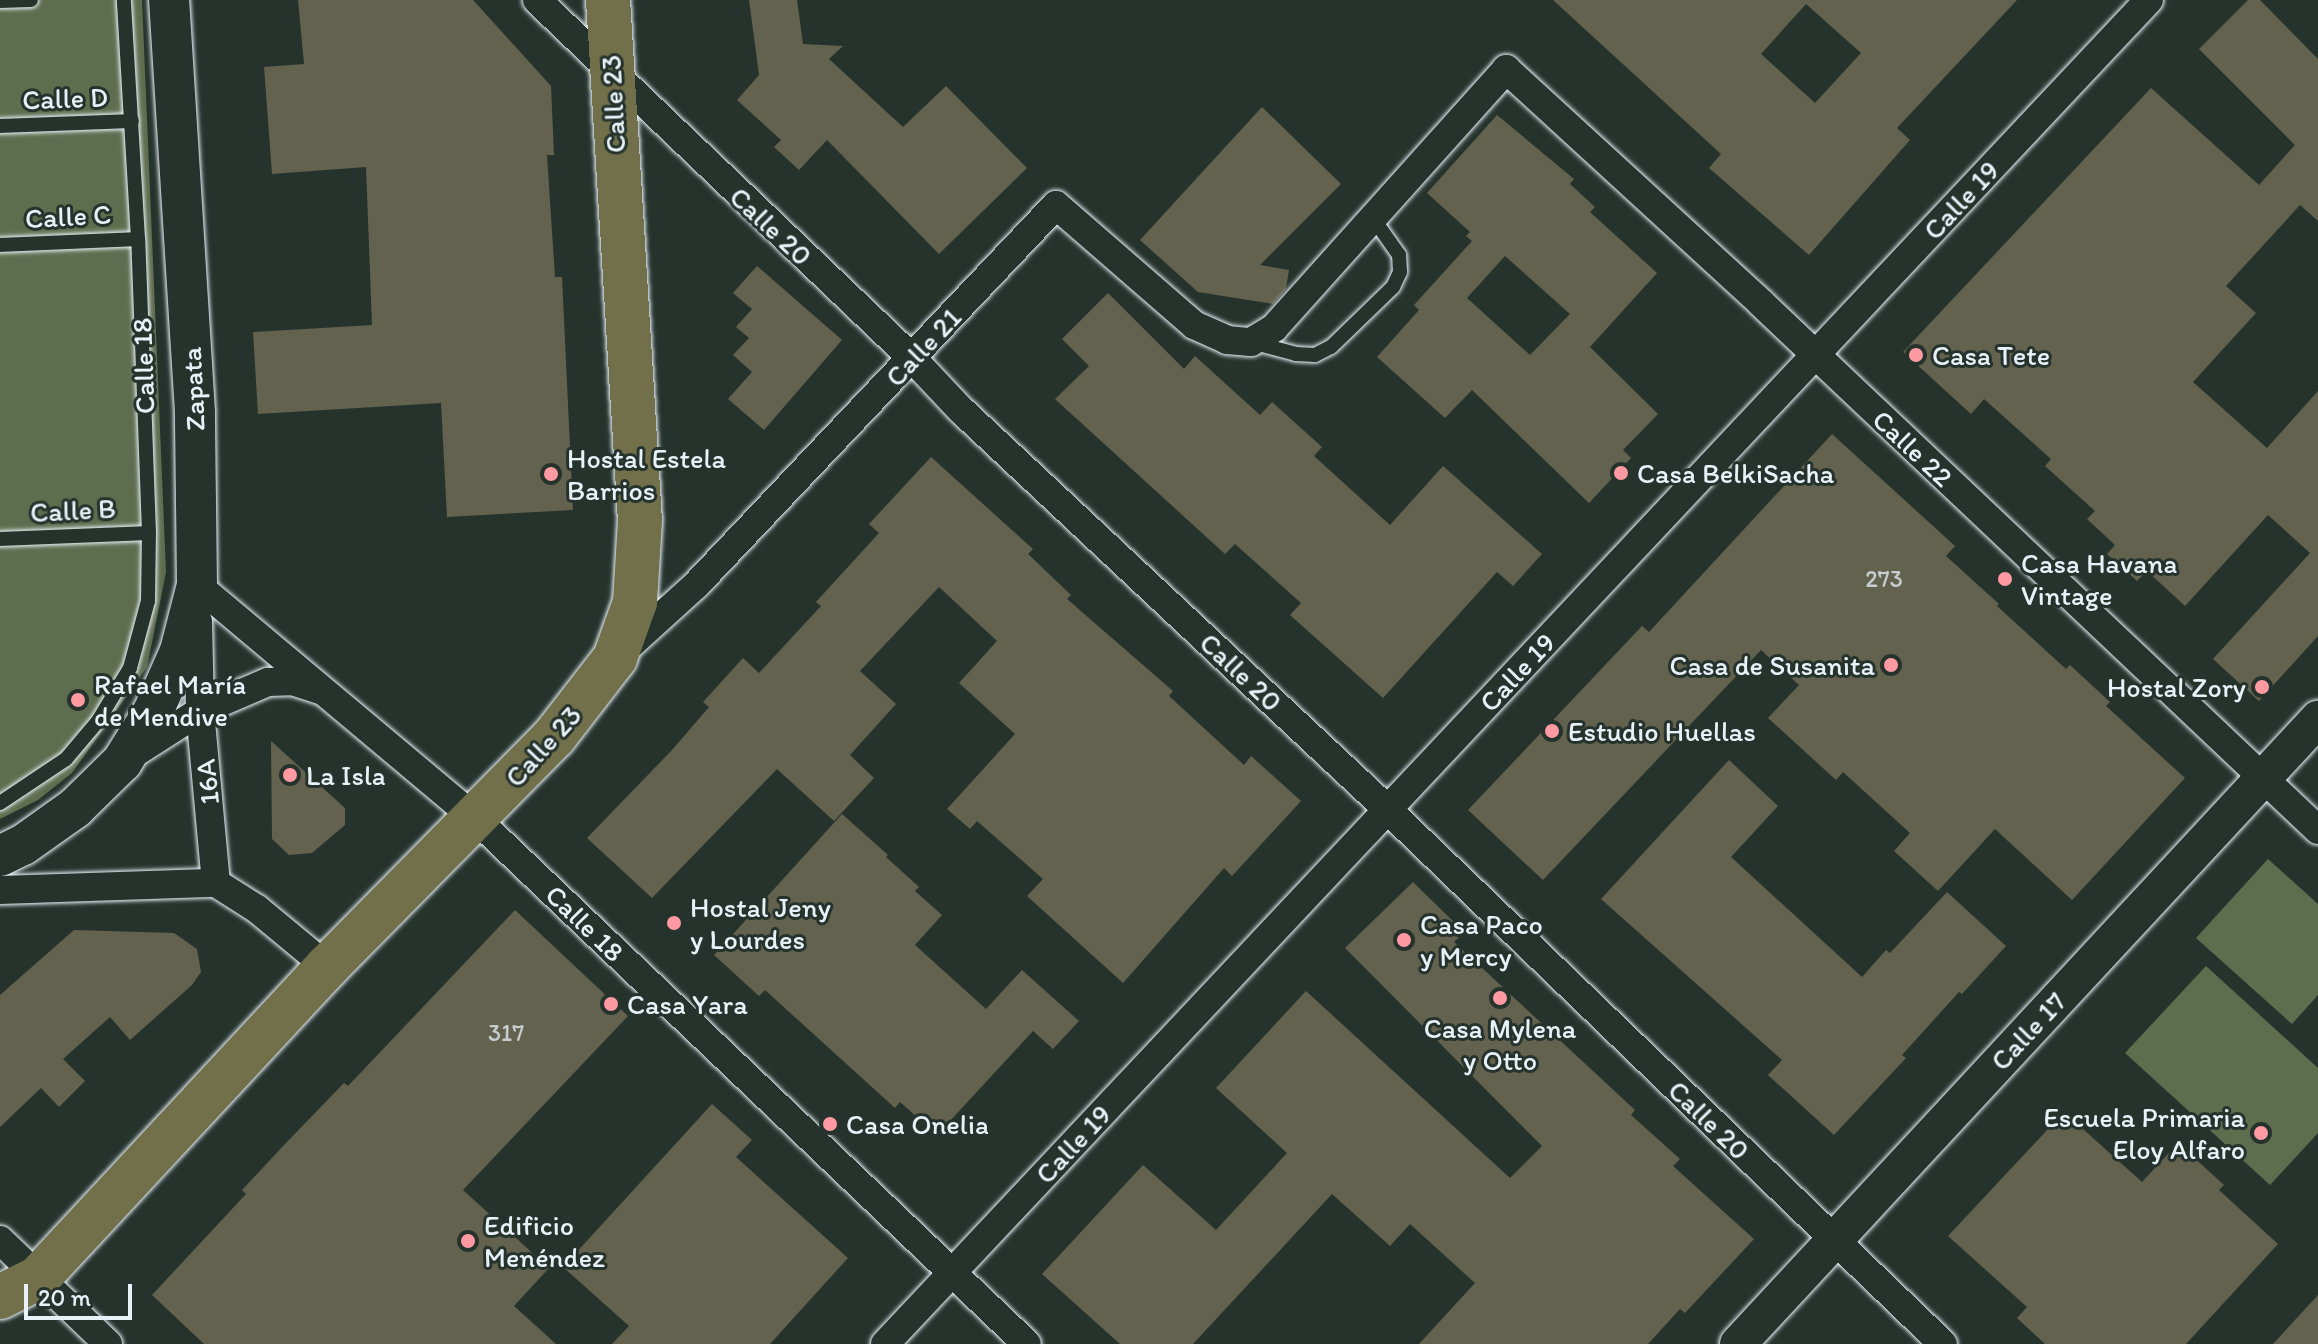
<!DOCTYPE html>
<meta charset="utf-8">
<style>
body{margin:0}
#map{position:relative;width:2318px;height:1344px;overflow:hidden;background:#26332d;font-family:Itim,sans-serif}
div>[style]{position:absolute}
.green>*{inset:0;background:#5f6d4f}
.building>*{inset:0;background:#63624e}
.roads{filter:drop-shadow(0 0 2px #e8f1f8) drop-shadow(0 0 2px #e8f1f8)}
.service>*{height:14px;margin:-7px;padding:0 7px;transform-origin:7px;border-radius:7px;background:#26332d}
.minor>*{height:28px;margin:-14px;padding:0 14px;transform-origin:14px;border-radius:14px;background:#26332d}
.tertiary>*{height:36px;margin:-18px;padding:0 18px;transform-origin:18px;border-radius:18px;background:#26332d}
.secondary>*{height:40px;margin:-20px;padding:0 20px;transform-origin:20px;border-radius:20px;background:#26332d}
.primary>*{height:44px;margin:-22px;padding:0 22px;transform-origin:22px;border-radius:22px;background:#71704a}
.dots>*{width:22px;height:22px;translate:-50% -50%;box-sizing:border-box;border:4px solid #26332d;border-radius:50%}
span{translate:-50% -50%;white-space:nowrap;text-align:center;line-height:1.15;-webkit-text-stroke:6px #26332d;paint-order:stroke}
.number-label{font-size:24px;color:#c7cdce}
.number-label span{-webkit-text-stroke-width:0}
.street-label{font-size:28px;color:#e8f1f8}
.poi-label{font-size:28px;color:#e8f1f8}
.left{translate:0 -50%;text-align:left}
.right{translate:-100% -50%;text-align:right}
.scale{position:absolute;left:24px;top:1284px;width:108px;height:36px;box-sizing:border-box;border:4px solid #e8f1f8;border-top:0;padding-left:10px;font-size:24px;line-height:28px;white-space:nowrap;color:#e8f1f8;-webkit-text-stroke:6px #26332d;paint-order:stroke}
</style>
<div id="map">
<div class="green">
<i style="clip-path:polygon(0 0,142px 0,166px 572px,147px 667px,72px 773px,38px 800px,0 819px)"></i>
<i style="clip-path:polygon(2268px 859px,2318px 904px,2318px 995px,2292px 1024px,2196px 938px)"></i>
<i style="clip-path:polygon(2206px 966px,2318px 1068px,2318px 1133px,2270px 1185px,2125px 1053px)"></i>
</div>
<div class="building">
<i style="clip-path:polygon(298px 0,473px 0,551px 86px,554px 155px,547px 155px,555px 277px,562px 277px,573px 510px,447px 517px,441px 403px,258px 414px,253px 332px,372px 325px,366px 167px,272px 174px,264px 67px,304px 64px)"></i>
<i style="clip-path:polygon(749px 0,797px 0,803px 44px,843px 46px,829px 59px,903px 127px,946px 86px,1027px 168px,939px 254px,827px 140px,799px 170px,774px 147px,781px 140px,737px 100px,759px 75px)"></i>
<i style="clip-path:polygon(evenodd,1553px 0,2017px 0,1897px 128px,1910px 140px,1809px 255px,1709px 168px,1721px 154px,1553px 0,1806px 4px,1861px 53px,1815px 103px,1761px 54px,1806px 4px)"></i>
<i style="clip-path:polygon(2248px 0,2260px 0,2318px 59px,2318px 221px,2300px 205px,2226px 286px,2256px 313px,2193px 382px,2267px 448px,2318px 391px,2318px 636px,2259px 701px,2213px 659px,2310px 553px,2268px 515px,2185px 606px,2147px 571px,2137px 581px,2107px 554px,2115px 545px,2087px 519px,2095px 511px,2045px 466px,2051px 459px,1984px 399px,1971px 414px,1903px 352px,2151px 88px,2259px 185px,2295px 145px,2199px 49px)"></i>
<i style="clip-path:polygon(1262px 107px,1341px 184px,1260px 265px,1289px 270px,1286px 289px,1273px 304px,1198px 292px,1140px 240px)"></i>
<i style="clip-path:polygon(evenodd,1497px 115px,1574px 179px,1570px 184px,1595px 207px,1590px 212px,1657px 273px,1590px 347px,1658px 414px,1623px 450px,1631px 458px,1589px 503px,1472px 390px,1445px 418px,1377px 357px,1419px 310px,1414px 305px,1472px 241px,1466px 236px,1470px 232px,1427px 193px,1497px 115px,1505px 256px,1570px 314px,1530px 355px,1467px 298px,1505px 256px)"></i>
<i style="clip-path:polygon(757px 266px,842px 340px,764px 430px,728px 399px,752px 372px,733px 355px,749px 338px,736px 327px,752px 309px,733px 293px)"></i>
<i style="clip-path:polygon(1108px 293px,1184px 369px,1195px 356px,1260px 415px,1272px 402px,1322px 447px,1314px 456px,1390px 525px,1443px 466px,1542px 554px,1513px 586px,1497px 572px,1383px 698px,1290px 615px,1301px 603px,1235px 544px,1225px 554px,1055px 399px,1089px 366px,1062px 339px)"></i>
<i style="clip-path:polygon(1832px 434px,1955px 546px,1946px 556px,1999px 604px,1997px 606px,2066px 669px,2070px 665px,2110px 702px,2106px 706px,2185px 778px,2072px 900px,1995px 829px,1938px 891px,1894px 851px,1910px 833px,1843px 772px,1836px 780px,1768px 718px,1799px 685px,1761px 650px,1543px 880px,1468px 810px,1642px 626px,1649px 632px)"></i>
<i style="clip-path:polygon(931px 457px,1033px 549px,1028px 554px,1071px 595px,1067px 599px,1173px 691px,1169px 696px,1244px 765px,1251px 756px,1301px 801px,1232px 876px,1224px 868px,1123px 983px,1027px 896px,1043px 879px,977px 821px,970px 829px,947px 809px,1015px 734px,959px 683px,997px 641px,939px 587px,860px 671px,896px 704px,850px 755px,874px 778px,834px 821px,777px 769px,652px 898px,587px 838px,672px 750px,709px 707px,703px 702px,743px 658px,759px 673px,821px 606px,816px 602px,879px 533px,869px 524px)"></i>
<i style="clip-path:polygon(271px 741px,345px 808px,345px 825px,312px 853px,289px 855px,272px 839px)"></i>
<i style="clip-path:polygon(1729px 760px,1778px 806px,1731px 857px,1862px 977px,1886px 950px,1890px 953px,1947px 892px,2006px 946px,1962px 994px,1959px 992px,1902px 1055px,1906px 1058px,1834px 1135px,1768px 1075px,1782px 1060px,1601px 899px)"></i>
<i style="clip-path:polygon(842px 814px,888px 855px,886px 857px,919px 887px,915px 891px,942px 915px,915px 945px,986px 1009px,1022px 970px,1079px 1021px,1053px 1049px,1033px 1031px,937px 1135px,900px 1102px,895px 1108px,765px 990px,759px 996px,714px 955px)"></i>
<i style="clip-path:polygon(1413px 882px,1464px 932px,1454px 942px,1635px 1110px,1631px 1115px,1680px 1159px,1673px 1166px,1754px 1239px,1685px 1313px,1680px 1309px,1648px 1344px,1419px 1344px,1475px 1283px,1410px 1224px,1390px 1246px,1332px 1194px,1193px 1344px,1120px 1344px,1042px 1274px,1143px 1165px,1216px 1230px,1287px 1153px,1216px 1088px,1306px 991px,1510px 1178px,1542px 1146px,1345px 948px)"></i>
<i style="clip-path:polygon(515px 910px,628px 1016px,463px 1190px,549px 1268px,514px 1306px,556px 1344px,204px 1344px,152px 1295px,246px 1194px,242px 1190px,285px 1144px,344px 1083px,348px 1086px)"></i>
<i style="clip-path:polygon(74px 930px,174px 933px,197px 949px,201px 972px,192px 985px,130px 1040px,110px 1017px,63px 1059px,85px 1081px,59px 1107px,41px 1088px,0 1127px,0 995px)"></i>
<i style="clip-path:polygon(712px 1104px,752px 1140px,736px 1157px,848px 1258px,770px 1344px,612px 1344px,629px 1326px,563px 1267px)"></i>
<i style="clip-path:polygon(2064px 1112px,2142px 1182px,2178px 1143px,2224px 1185px,2219px 1190px,2278px 1244px,2186px 1344px,2045px 1344px,2017px 1318px,2027px 1307px,1948px 1236px)"></i>
<i style="clip-path:polygon(2318px 1295px,2318px 1344px,2273px 1344px)"></i>
</div>
<div class="roads">
<div class="service">
<i style="left:0;top:1px;width:31px;rotate:-2deg"></i>
<i style="left:0;top:126px;width:132px;rotate:-2.2deg"></i>
<i style="left:0;top:245px;width:138px;rotate:-2.5deg"></i>
<i style="left:1251px;top:342px;width:47px;rotate:14.9deg"></i>
<i style="left:1296px;top:354px;width:19px;rotate:3deg"></i>
<i style="left:1315px;top:355px;width:18px;rotate:-27deg"></i>
<i style="left:1331px;top:347px;width:86px;rotate:-44.1deg"></i>
<i style="left:1393px;top:287px;width:17px;rotate:-65deg"></i>
<i style="left:1400px;top:272px;width:17px;rotate:-93deg"></i>
<i style="left:1399px;top:255px;width:45px;rotate:-125.1deg"></i>
<i style="left:0;top:539px;width:149px;rotate:-2.3deg"></i>
<i style="left:0;top:803px;width:79px;rotate:-33.7deg"></i>
<i style="left:66px;top:759px;width:50px;rotate:-49.9deg"></i>
<i style="left:98px;top:721px;width:62px;rotate:-58.9deg"></i>
<i style="left:130px;top:668px;width:69px;rotate:-75deg"></i>
<i style="left:148px;top:601px;width:68px;rotate:-89.2deg"></i>
<i style="left:149px;top:533px;width:294px;rotate:-92.1deg"></i>
<i style="left:138px;top:239px;width:239px;rotate:-93.4deg"></i>
</div>
<div class="minor">
<i style="left:537px;top:0;width:520px;rotate:43.68deg"></i>
<i style="left:913px;top:359px;width:69px;rotate:46.8deg"></i>
<i style="left:960px;top:409px;width:587px;rotate:43.13deg"></i>
<i style="left:1388px;top:810px;width:770px;rotate:43.9deg"></i>
<i style="left:197px;top:585px;width:363px;rotate:40deg"></i>
<i style="left:475px;top:818px;width:762px;rotate:43.62deg"></i>
<i style="left:198px;top:621px;width:90px;rotate:88.7deg"></i>
<i style="left:200px;top:711px;width:173px;rotate:84.7deg"></i>
<i style="left:621px;top:653px;width:101px;rotate:-42.2deg"></i>
<i style="left:696px;top:585px;width:523px;rotate:-46.55deg"></i>
<i style="left:1056px;top:205px;width:183px;rotate:41deg"></i>
<i style="left:1194px;top:325px;width:36px;rotate:24deg"></i>
<i style="left:1227px;top:340px;width:24px;rotate:5deg"></i>
<i style="left:1251px;top:342px;width:27px;rotate:-31deg"></i>
<i style="left:1274px;top:328px;width:348px;rotate:-48.1deg"></i>
<i style="left:1506px;top:69px;width:346px;rotate:42.5deg"></i>
<i style="left:1761px;top:303px;width:767px;rotate:43.41deg"></i>
<i style="left:130px;top:756px;width:83px;rotate:-32.7deg"></i>
<i style="left:200px;top:711px;width:74px;rotate:-23.1deg"></i>
<i style="left:268px;top:682px;width:24px;rotate:-2deg"></i>
<i style="left:292px;top:681px;width:29px;rotate:18deg"></i>
<i style="left:0;top:890px;width:216px;rotate:-1.9deg"></i>
<i style="left:216px;top:883px;width:49px;rotate:32.4deg"></i>
<i style="left:257px;top:909px;width:91px;rotate:39.6deg"></i>
<i style="left:0;top:1240px;width:150px;rotate:43.9deg"></i>
<i style="left:885px;top:1344px;width:1845px;rotate:-46.76deg"></i>
</div>
<div class="tertiary">
<i style="left:1738px;top:1344px;width:853px;rotate:-47.14deg"></i>
</div>
<div class="secondary">
<i style="left:0;top:856px;width:25px;rotate:-26deg"></i>
<i style="left:23px;top:845px;width:64px;rotate:-35.4deg"></i>
<i style="left:75px;top:808px;width:66px;rotate:-44.4deg"></i>
<i style="left:122px;top:762px;width:59px;rotate:-58.2deg"></i>
<i style="left:153px;top:712px;width:67px;rotate:-66.1deg"></i>
<i style="left:180px;top:651px;width:68px;rotate:-75.6deg"></i>
<i style="left:197px;top:585px;width:173px;rotate:-90.7deg"></i>
<i style="left:195px;top:412px;width:413px;rotate:-93.6deg"></i>
</div>
<div class="primary">
<i style="left:0;top:1297px;width:42px;rotate:-26.6deg"></i>
<i style="left:38px;top:1278px;width:425px;rotate:-47.1deg"></i>
<i style="left:327px;top:967px;width:323px;rotate:-45.4deg"></i>
<i style="left:554px;top:737px;width:100px;rotate:-52.3deg"></i>
<i style="left:615px;top:658px;width:59px;rotate:-70.3deg"></i>
<i style="left:635px;top:602px;width:81px;rotate:-86.5deg"></i>
<i style="left:640px;top:521px;width:522px;rotate:-93.51deg"></i>
</div>
</div>
<div class="dots">
<i style="left:1916px;top:355px;background:#ff9aa2"></i>
<i style="left:1621px;top:473px;background:#ff9aa2"></i>
<i style="left:551px;top:474px;background:#ff9aa2"></i>
<i style="left:2005px;top:579px;background:#ff9aa2"></i>
<i style="left:1891px;top:665px;background:#ff9aa2"></i>
<i style="left:2262px;top:687px;background:#ff9aa2"></i>
<i style="left:78px;top:700px;background:#ff9aa2"></i>
<i style="left:1552px;top:731px;background:#ff9aa2"></i>
<i style="left:290px;top:775px;background:#ff9aa2"></i>
<i style="left:674px;top:923px;background:#ff9aa2"></i>
<i style="left:1404px;top:940px;background:#ff9aa2"></i>
<i style="left:1500px;top:998px;background:#ff9aa2"></i>
<i style="left:611px;top:1004px;background:#ff9aa2"></i>
<i style="left:830px;top:1124px;background:#ff9aa2"></i>
<i style="left:2261px;top:1133px;background:#ff9aa2"></i>
<i style="left:468px;top:1241px;background:#ff9aa2"></i>
</div>
<div class="number-label">
<span style="left:1884px;top:579px">273</span>
<span style="left:506px;top:1033px">317</span>
</div>
<div class="street-label">
<span style="left:65px;top:98px;rotate:-2deg">Calle D</span>
<span style="left:613px;top:104px;rotate:-93deg">Calle 23</span>
<span style="left:1961px;top:200px;rotate:-47deg">Calle 19</span>
<span style="left:68px;top:216px;rotate:-3deg">Calle C</span>
<span style="left:771px;top:226px;rotate:43deg">Calle 20</span>
<span style="left:923px;top:347px;rotate:-47deg">Calle 21</span>
<span style="left:143px;top:366px;rotate:-92deg">Calle 18</span>
<span style="left:193px;top:389px;rotate:-93deg">Zapata</span>
<span style="left:1913px;top:448px;rotate:43deg">Calle 22</span>
<span style="left:73px;top:510px;rotate:-3deg">Calle B</span>
<span style="left:1241px;top:672px;rotate:43deg">Calle 20</span>
<span style="left:1517px;top:672px;rotate:-47deg">Calle 19</span>
<span style="left:543px;top:746px;rotate:-48deg">Calle 23</span>
<span style="left:207px;top:782px;rotate:-96deg">16A</span>
<span style="left:585px;top:923px;rotate:44deg">Calle 18</span>
<span style="left:2028px;top:1031px;rotate:-47deg">Calle 17</span>
<span style="left:1709px;top:1120px;rotate:44deg">Calle 20</span>
<span style="left:1073px;top:1144px;rotate:-47deg">Calle 19</span>
</div>
<div class="poi-label">
<span class="left" style="left:1932px;top:355px">Casa Tete</span>
<span class="left" style="left:567px;top:474px">Hostal Estela<br>Barrios</span>
<span class="left" style="left:1637px;top:473px">Casa BelkiSacha</span>
<span class="left" style="left:2021px;top:579px">Casa Havana<br>Vintage</span>
<span class="right" style="left:1875px;top:665px">Casa de Susanita</span>
<span class="left" style="left:94px;top:700px">Rafael María<br>de Mendive</span>
<span class="right" style="left:2246px;top:687px">Hostal Zory</span>
<span class="left" style="left:1568px;top:731px">Estudio Huellas</span>
<span class="left" style="left:306px;top:775px">La Isla</span>
<span class="left" style="left:690px;top:923px">Hostal Jeny<br>y Lourdes</span>
<span class="left" style="left:1420px;top:940px">Casa Paco<br>y Mercy</span>
<span class="left" style="left:627px;top:1004px">Casa Yara</span>
<span style="left:1500px;top:1044px">Casa Mylena<br>y Otto</span>
<span class="right" style="left:2245px;top:1133px">Escuela Primaria<br>Eloy Alfaro</span>
<span class="left" style="left:846px;top:1124px">Casa Onelia</span>
<span class="left" style="left:484px;top:1241px">Edificio<br>Menéndez</span>
</div>
<div class="scale">20 m</div>
</div>
